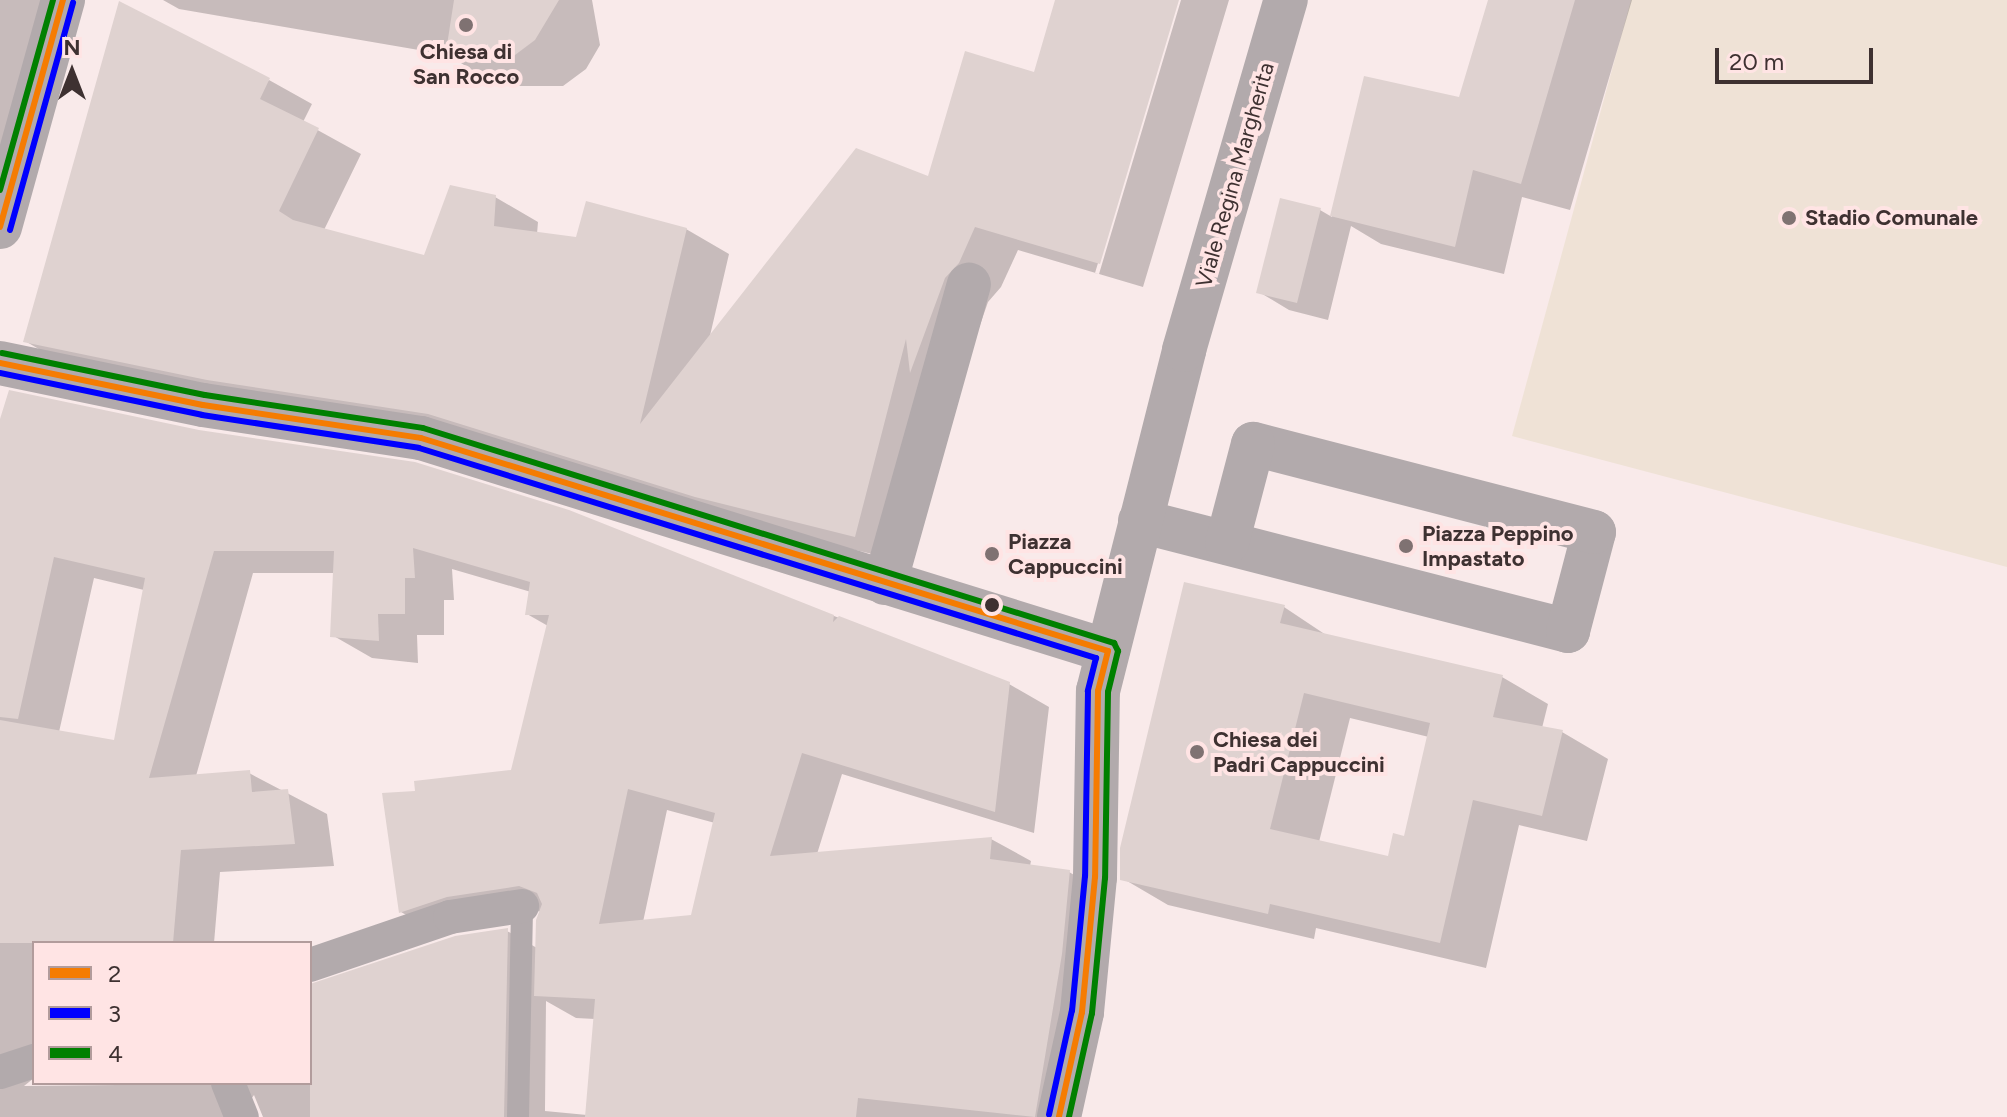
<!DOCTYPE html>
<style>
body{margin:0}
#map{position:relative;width:2007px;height:1117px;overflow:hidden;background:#f9eaea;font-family:Figtree,sans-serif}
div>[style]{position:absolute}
.green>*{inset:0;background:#efe2d6}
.shadow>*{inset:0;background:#0003}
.building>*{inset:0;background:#dfd2d0}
.service>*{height:22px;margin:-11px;padding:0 11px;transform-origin:11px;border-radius:11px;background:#b2aaac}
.pedestrian>*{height:34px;margin:-17px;padding:0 17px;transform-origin:17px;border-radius:17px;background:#b2aaac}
.minor>*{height:44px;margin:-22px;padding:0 22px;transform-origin:22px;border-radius:22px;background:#b2aaac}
.tertiary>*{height:44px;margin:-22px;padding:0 22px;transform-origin:22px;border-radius:22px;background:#b2aaac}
.bus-1>*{height:6px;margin:-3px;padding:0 3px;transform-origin:3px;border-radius:3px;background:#f57c02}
.bus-2>*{height:6px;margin:-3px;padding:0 3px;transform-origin:3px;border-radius:3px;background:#00f}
.bus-3>*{height:6px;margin:-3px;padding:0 3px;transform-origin:3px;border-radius:3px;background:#008000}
.dots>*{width:22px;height:22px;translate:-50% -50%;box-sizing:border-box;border:4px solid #ffe4e4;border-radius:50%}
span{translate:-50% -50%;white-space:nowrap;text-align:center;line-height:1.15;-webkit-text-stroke:8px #ffe4e4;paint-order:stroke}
.poi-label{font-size:22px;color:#3e3131;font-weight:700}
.left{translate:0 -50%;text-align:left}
.street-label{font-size:22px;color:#3e3131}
.legend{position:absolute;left:32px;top:941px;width:280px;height:144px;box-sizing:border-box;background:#ffe4e4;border:2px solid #b29c9c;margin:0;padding:10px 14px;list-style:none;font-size:24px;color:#3e3131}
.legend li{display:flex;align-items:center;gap:16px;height:40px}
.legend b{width:40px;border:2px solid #b29c9c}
.north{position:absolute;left:32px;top:32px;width:80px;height:80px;-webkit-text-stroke:6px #ffe4e4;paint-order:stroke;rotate:0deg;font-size:22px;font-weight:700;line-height:32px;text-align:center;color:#3e3131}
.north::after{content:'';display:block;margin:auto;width:28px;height:36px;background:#3e3131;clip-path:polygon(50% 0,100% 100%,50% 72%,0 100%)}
.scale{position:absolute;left:1715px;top:48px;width:158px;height:36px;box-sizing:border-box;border:4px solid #3e3131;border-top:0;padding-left:10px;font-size:24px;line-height:28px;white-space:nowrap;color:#3e3131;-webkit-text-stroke:6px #ffe4e4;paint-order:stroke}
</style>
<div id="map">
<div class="green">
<i style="clip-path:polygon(1631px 0,2007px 0,2007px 567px,1512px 436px)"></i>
</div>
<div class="shadow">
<i style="clip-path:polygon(0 0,80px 0,0 221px)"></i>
<i style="clip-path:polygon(163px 0,592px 0,600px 45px,586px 69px,563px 86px,498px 86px,448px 55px,179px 9px)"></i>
<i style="clip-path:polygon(1057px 0,1177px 0,1095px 273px,1099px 274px,1181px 0,1229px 0,1143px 287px,1018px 250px,1001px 287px,988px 302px,898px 560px,68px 366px,25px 341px,269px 80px,312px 104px,303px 122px,361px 154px,324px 230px,426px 257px,495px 197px,538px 222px,537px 234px,578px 240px,686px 229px,729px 254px,709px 340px,930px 179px,1036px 74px)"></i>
<i style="clip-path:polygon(1490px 0,1632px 0,1570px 210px,1522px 197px,1504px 274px,1381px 244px,1351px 226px,1328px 320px,1289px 310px,1259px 292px,1320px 210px,1332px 217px,1366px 78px,1460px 100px)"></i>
<i style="clip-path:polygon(evenodd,0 428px,834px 616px,1009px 684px,1049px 707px,1034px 833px,842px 774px,817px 854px,991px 839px,1031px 861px,1030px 866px,1069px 872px,1109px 895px,1078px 1117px,263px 1117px,254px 1095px,247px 1105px,252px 1117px,0 1117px,0 428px,452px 569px,531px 592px,527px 614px,548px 626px,513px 772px,417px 793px,401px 912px,441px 935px,488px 919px,541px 911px,537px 948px,507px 931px,310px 985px,310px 1083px,24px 1086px,34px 1078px,34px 943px,214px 943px,220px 872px,334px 866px,327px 814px,249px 773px,196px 776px,253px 573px,335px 573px,332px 635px,372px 658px,418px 663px,417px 635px,444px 635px,444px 600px,454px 600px,452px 569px,0 428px,94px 578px,144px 590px,115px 742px,59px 732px,94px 578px,0 428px,667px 810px,715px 823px,693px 917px,643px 922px,667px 810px,0 428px,546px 1001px,576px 1018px,595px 1019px,587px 1115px,545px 1111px,546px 1001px)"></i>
<i style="clip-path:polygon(evenodd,1284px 607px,1329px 637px,1502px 677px,1548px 704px,1542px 728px,1562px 732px,1608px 759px,1587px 841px,1519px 825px,1486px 968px,1316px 928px,1314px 939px,1168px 905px,1122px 878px,1284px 607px,1350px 718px,1429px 737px,1405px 838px,1389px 858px,1319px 842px,1350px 718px)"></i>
</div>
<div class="building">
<i style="clip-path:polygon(454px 0,559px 0,535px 40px,511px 58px,480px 61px,445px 58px)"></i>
<i style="clip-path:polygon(1055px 0,1179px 0,1100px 264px,975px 227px,959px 263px,945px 278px,910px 373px,906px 339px,855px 537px,695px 497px,428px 414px,207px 380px,23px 342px,119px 1px,270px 78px,260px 99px,319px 128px,279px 211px,293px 220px,424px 255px,450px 185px,496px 195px,494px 226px,576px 237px,586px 201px,687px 228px,640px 424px,856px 148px,928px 176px,965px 51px,1034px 72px)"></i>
<i style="clip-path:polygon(1488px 0,1575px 0,1521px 184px,1473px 170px,1455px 247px,1330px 216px,1364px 76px,1459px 97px)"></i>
<i style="clip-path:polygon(1280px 198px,1321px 208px,1297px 303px,1256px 293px)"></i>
<i style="clip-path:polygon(evenodd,9px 390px,199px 430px,415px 462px,569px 510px,834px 615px,833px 622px,839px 616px,1010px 682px,995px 812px,802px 753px,770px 856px,992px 837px,990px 859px,1070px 870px,1062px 954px,1035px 1117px,858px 1098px,856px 1117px,585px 1117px,595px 999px,534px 996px,536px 920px,542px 904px,537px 893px,519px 886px,447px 897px,399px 913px,382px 793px,415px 791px,414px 781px,511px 770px,549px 615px,525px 615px,530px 582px,413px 548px,415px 578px,405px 578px,405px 614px,378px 614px,379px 641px,330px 637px,334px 551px,214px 551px,149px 778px,250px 770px,252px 792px,288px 789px,295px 844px,181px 850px,173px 943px,0 943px,0 720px,114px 740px,145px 578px,54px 557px,18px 719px,0 717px,0 419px,9px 390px,628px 789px,715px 813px,691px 915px,599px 924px,628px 789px)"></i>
<i style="clip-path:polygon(evenodd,1184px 582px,1285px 605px,1280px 623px,1503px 675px,1493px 717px,1563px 730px,1542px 816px,1473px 800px,1440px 943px,1270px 904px,1268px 914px,1120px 880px,1120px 848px,1184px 582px,1304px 693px,1430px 723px,1404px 836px,1393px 833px,1388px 856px,1270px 829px,1304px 693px)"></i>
<i style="clip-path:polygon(508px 928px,504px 1117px,310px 1117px,310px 984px,455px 936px)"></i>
</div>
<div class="service">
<i style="left:518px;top:1117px;width:211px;rotate:-88.9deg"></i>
</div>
<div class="pedestrian">
<i style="left:310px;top:965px;width:148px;rotate:-18.9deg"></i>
<i style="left:450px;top:917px;width:73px;rotate:-8.7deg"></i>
<i style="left:0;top:1072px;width:36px;rotate:-18deg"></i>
<i style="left:228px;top:1083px;width:37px;rotate:68deg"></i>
</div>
<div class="minor">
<i style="left:0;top:363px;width:207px;rotate:11.7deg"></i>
<i style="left:203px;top:405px;width:220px;rotate:8.6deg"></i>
<i style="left:421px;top:438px;width:719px;rotate:17.23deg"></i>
<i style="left:1140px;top:521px;width:442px;rotate:14.4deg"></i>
<i style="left:1568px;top:631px;width:102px;rotate:-75.3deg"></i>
<i style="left:1594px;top:532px;width:352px;rotate:-165.5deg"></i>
<i style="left:1253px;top:444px;width:102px;rotate:104.7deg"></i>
<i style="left:885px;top:583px;width:310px;rotate:-74.3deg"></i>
</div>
<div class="tertiary">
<i style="left:0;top:227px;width:236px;rotate:-74.5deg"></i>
<i style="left:1059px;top:1117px;width:107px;rotate:-77.6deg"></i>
<i style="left:1082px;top:1012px;width:136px;rotate:-84.5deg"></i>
<i style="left:1095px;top:877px;width:186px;rotate:-89.1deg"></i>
<i style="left:1098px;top:691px;width:352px;rotate:-75.8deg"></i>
<i style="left:1184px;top:350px;width:365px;rotate:-73.8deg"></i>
</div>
<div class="bus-1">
<i style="left:0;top:227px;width:236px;rotate:-74.5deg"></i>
<i style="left:0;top:363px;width:207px;rotate:11.7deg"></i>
<i style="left:203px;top:405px;width:220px;rotate:8.6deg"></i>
<i style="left:421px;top:438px;width:719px;rotate:17.23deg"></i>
<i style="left:1108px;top:651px;width:41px;rotate:104deg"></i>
<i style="left:1098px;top:691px;width:186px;rotate:90.9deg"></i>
<i style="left:1095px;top:877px;width:136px;rotate:95.5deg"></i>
<i style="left:1082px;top:1012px;width:107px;rotate:102.4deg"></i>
</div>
<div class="bus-2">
<i style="left:10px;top:230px;width:236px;rotate:-74.5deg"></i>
<i style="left:0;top:373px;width:206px;rotate:11.7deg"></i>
<i style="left:202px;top:415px;width:219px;rotate:8.6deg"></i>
<i style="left:419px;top:448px;width:709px;rotate:17.23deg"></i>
<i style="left:1096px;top:658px;width:34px;rotate:104deg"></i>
<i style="left:1088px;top:691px;width:185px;rotate:90.9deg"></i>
<i style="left:1085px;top:876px;width:135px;rotate:95.5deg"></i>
<i style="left:1072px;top:1010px;width:107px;rotate:102.4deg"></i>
</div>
<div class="bus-3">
<i style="left:0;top:190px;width:197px;rotate:-74.4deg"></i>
<i style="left:2px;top:353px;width:207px;rotate:11.7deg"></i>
<i style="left:205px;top:395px;width:220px;rotate:8.6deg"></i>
<i style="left:423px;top:428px;width:724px;rotate:17.28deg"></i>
<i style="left:1114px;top:643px;width:9px;rotate:63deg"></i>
<i style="left:1118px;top:651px;width:42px;rotate:103.7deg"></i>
<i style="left:1108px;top:692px;width:186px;rotate:90.9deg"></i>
<i style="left:1105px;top:878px;width:136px;rotate:95.5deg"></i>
<i style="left:1092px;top:1013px;width:107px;rotate:102.5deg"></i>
</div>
<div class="dots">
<i style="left:466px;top:25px;background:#7f7272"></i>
<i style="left:1789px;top:218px;background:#7f7272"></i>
<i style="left:1406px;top:546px;background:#7f7272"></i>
<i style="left:992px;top:554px;background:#7f7272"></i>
<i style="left:992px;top:605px;background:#3e3131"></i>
<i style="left:1197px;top:752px;background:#7f7272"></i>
</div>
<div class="poi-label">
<span style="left:466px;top:64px">Chiesa di<br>San Rocco</span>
<span class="left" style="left:1805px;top:218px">Stadio Comunale</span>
<span class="left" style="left:1422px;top:546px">Piazza Peppino<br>Impastato</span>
<span class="left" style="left:1008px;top:554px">Piazza<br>Cappuccini</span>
<span class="left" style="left:1213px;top:752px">Chiesa dei<br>Padri Cappuccini</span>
</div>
<div class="street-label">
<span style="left:1235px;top:175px;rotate:-74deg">Viale Regina Margherita</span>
</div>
<ul class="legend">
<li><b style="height:10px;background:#f57c02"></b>2</li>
<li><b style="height:10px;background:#00f"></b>3</li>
<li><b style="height:10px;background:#008000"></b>4</li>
</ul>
<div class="north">N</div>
<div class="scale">20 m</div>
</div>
